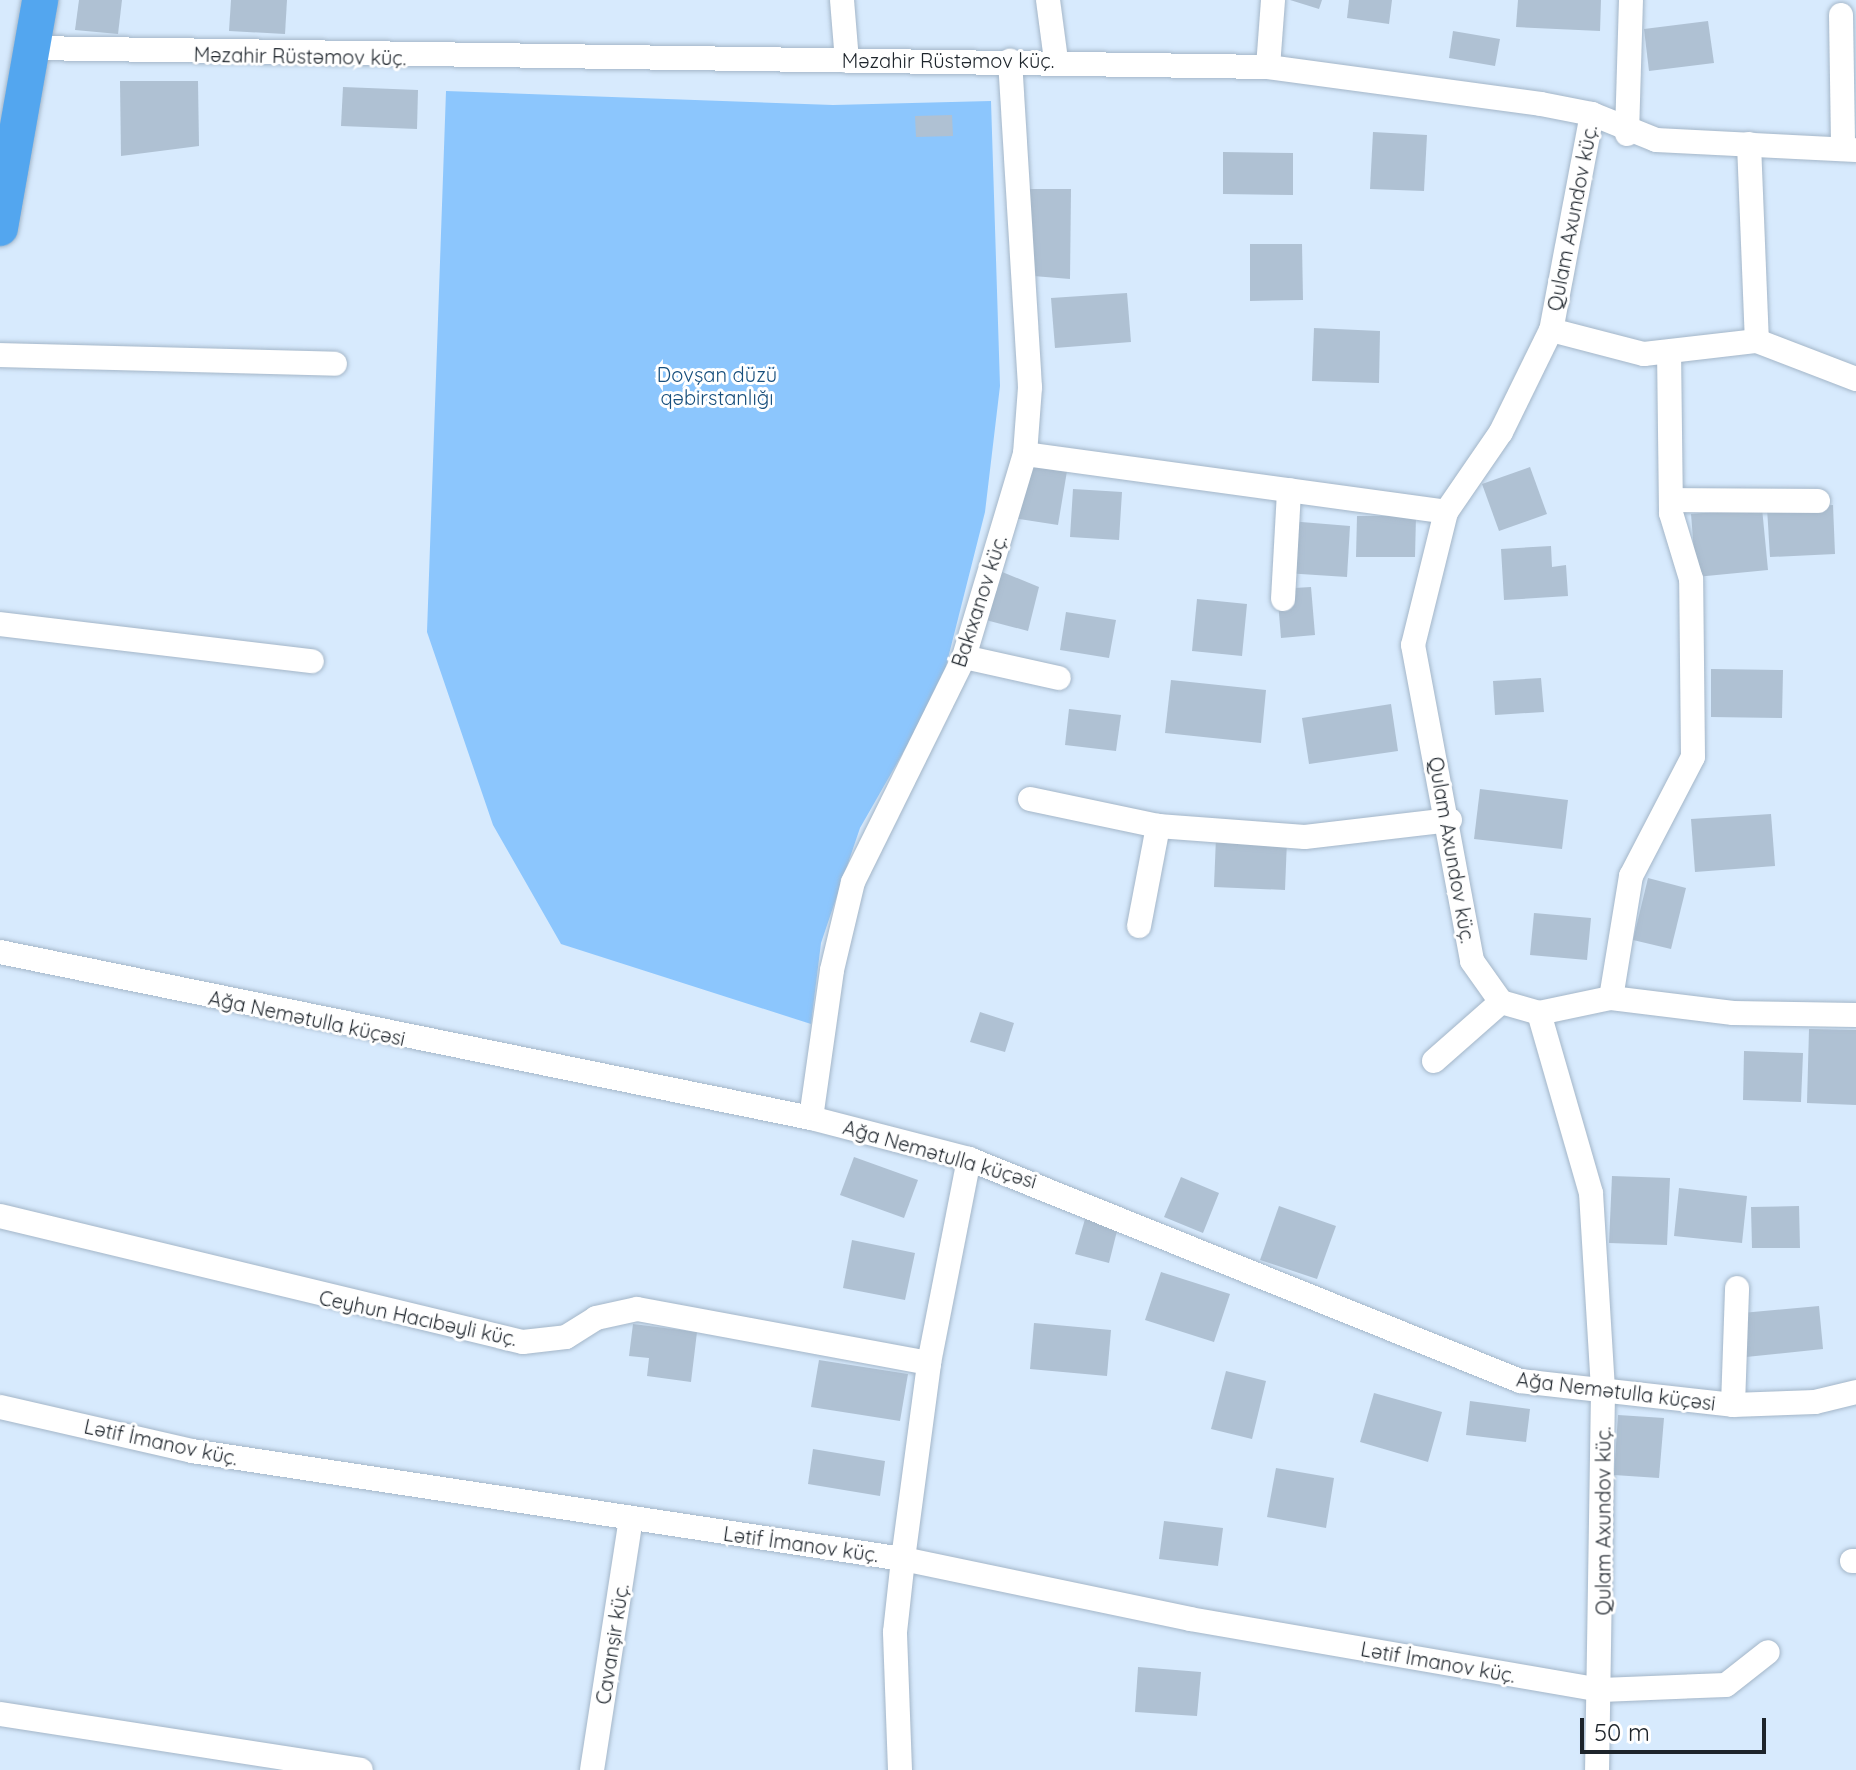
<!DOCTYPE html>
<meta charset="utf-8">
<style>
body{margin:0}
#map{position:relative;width:1856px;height:1770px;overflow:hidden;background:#d7eafd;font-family:Quicksand,sans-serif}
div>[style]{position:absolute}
.green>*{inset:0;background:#8cc6fd}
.building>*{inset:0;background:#afc1d3}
.roads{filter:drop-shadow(0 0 2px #a4b6c8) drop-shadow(0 0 2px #a4b6c8)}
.minor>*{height:24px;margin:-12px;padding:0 12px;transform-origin:12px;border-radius:12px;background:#fff}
.highway>*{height:36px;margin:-18px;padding:0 18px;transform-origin:18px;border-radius:18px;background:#53a6ef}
span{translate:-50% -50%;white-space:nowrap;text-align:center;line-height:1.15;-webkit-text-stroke:6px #fff;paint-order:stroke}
.street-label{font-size:20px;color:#1d242b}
.park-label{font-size:20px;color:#164e7c}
.scale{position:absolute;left:1580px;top:1718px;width:186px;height:36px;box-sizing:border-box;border:4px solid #1d242b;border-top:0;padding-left:10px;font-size:24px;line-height:28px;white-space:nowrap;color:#1d242b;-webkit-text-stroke:6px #fff;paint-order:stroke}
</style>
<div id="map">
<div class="green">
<i style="clip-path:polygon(446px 91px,833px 105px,991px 101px,1000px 386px,985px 512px,941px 686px,860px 828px,821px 943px,811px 1024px,561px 944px,493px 825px,427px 632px)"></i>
</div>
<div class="building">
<i style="clip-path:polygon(79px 0,122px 0,118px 34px,75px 30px)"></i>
<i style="clip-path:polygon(231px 0,287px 0,285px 34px,229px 31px)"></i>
<i style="clip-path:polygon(1290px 0,1322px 0,1319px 9px)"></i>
<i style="clip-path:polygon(1349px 0,1392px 0,1389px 24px,1347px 18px)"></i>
<i style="clip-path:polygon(1518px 0,1601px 0,1600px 31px,1516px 27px)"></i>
<i style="clip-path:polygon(1708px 21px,1714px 63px,1649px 71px,1644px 29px)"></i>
<i style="clip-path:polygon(1453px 31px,1500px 39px,1495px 66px,1449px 58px)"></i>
<i style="clip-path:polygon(120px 81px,198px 81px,199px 146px,121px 156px)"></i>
<i style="clip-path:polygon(343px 87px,418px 90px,417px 129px,341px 126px)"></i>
<i style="clip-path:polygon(952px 115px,953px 136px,916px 137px,915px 116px)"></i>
<i style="clip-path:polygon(1373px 132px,1427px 135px,1424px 191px,1370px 189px)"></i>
<i style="clip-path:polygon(1223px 152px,1293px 153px,1293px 195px,1223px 194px)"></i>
<i style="clip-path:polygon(1022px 189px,1071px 189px,1070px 279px,1021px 275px)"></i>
<i style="clip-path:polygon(1250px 244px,1302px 244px,1303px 300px,1250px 301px)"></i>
<i style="clip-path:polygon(1127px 293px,1131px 342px,1055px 348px,1051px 298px)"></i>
<i style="clip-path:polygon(1314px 328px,1380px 331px,1379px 383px,1312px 381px)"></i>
<i style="clip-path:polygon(1014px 462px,1067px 471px,1058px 525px,1006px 517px)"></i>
<i style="clip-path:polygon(1530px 467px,1547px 514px,1499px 531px,1482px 484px)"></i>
<i style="clip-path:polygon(1073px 489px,1122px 492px,1119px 540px,1070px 537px)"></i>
<i style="clip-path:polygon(1833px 505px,1835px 554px,1770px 557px,1767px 508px)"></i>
<i style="clip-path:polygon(1762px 508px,1768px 570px,1696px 577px,1691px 514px)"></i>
<i style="clip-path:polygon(1357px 516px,1416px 516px,1415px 557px,1356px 557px)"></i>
<i style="clip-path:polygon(1289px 521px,1350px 526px,1347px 577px,1285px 573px)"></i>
<i style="clip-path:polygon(1551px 546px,1552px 567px,1566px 565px,1568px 596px,1504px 600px,1501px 549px)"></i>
<i style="clip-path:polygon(995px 569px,1039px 587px,1028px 631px,982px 619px)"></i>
<i style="clip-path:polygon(1311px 587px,1315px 635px,1281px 638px,1277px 589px)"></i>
<i style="clip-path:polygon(1197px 599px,1247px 604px,1242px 656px,1192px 651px)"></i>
<i style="clip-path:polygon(1066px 612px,1116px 620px,1109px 658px,1060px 650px)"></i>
<i style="clip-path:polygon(1711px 669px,1783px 670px,1782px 718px,1711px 717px)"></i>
<i style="clip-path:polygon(1541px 678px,1544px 712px,1495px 715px,1493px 681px)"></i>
<i style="clip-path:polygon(1171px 680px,1266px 690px,1261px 743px,1165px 733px)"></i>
<i style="clip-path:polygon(1391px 704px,1398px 751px,1309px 764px,1302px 718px)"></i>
<i style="clip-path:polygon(1069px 709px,1121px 715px,1116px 751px,1065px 745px)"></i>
<i style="clip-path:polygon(1480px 789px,1568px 800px,1562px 849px,1474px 839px)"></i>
<i style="clip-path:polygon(1771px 814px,1775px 866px,1695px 872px,1691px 819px)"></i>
<i style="clip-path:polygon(1216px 837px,1287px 840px,1285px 890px,1214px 887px)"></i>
<i style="clip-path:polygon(1648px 878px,1686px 888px,1671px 949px,1633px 940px)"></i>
<i style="clip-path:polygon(1534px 913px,1591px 918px,1587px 960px,1530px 955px)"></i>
<i style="clip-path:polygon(980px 1012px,1014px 1023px,1005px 1052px,970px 1042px)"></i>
<i style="clip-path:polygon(1809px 1029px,1856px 1030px,1856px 1105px,1807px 1103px)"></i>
<i style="clip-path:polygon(1744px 1051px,1803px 1053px,1801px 1102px,1743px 1100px)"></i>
<i style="clip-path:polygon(854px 1157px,918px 1180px,904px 1218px,840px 1195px)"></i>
<i style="clip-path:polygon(1612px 1176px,1670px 1178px,1667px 1245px,1609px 1243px)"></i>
<i style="clip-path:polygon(1181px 1177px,1219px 1193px,1203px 1233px,1164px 1217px)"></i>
<i style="clip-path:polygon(1679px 1188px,1747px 1196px,1742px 1243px,1674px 1236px)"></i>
<i style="clip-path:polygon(1279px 1206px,1336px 1226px,1317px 1279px,1260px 1260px)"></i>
<i style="clip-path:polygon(1799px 1206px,1800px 1248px,1752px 1248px,1751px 1207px)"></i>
<i style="clip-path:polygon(1085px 1219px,1118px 1227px,1109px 1263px,1075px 1254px)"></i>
<i style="clip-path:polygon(852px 1240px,915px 1253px,905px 1300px,843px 1288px)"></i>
<i style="clip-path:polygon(1161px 1272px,1230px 1294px,1214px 1342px,1145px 1320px)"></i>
<i style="clip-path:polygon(1819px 1306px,1823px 1349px,1746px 1357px,1742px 1313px)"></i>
<i style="clip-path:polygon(1034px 1323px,1111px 1330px,1107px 1376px,1030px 1369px)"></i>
<i style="clip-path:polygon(633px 1324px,697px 1332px,691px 1382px,647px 1376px,649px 1358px,629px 1356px)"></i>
<i style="clip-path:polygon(819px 1360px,908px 1374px,900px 1421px,811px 1407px)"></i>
<i style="clip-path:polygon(1226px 1371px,1266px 1381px,1252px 1439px,1211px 1429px)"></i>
<i style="clip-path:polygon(1374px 1393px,1442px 1412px,1428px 1462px,1360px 1442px)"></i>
<i style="clip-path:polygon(1470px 1401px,1530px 1409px,1526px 1442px,1466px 1435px)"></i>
<i style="clip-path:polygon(1618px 1415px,1664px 1418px,1659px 1478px,1614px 1475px)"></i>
<i style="clip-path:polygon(813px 1449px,885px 1461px,880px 1496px,808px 1484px)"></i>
<i style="clip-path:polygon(1276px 1468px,1334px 1478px,1326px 1528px,1267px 1517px)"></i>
<i style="clip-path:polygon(1164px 1521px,1223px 1528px,1218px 1566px,1159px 1559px)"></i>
<i style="clip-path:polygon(1138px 1667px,1201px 1672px,1197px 1716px,1135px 1712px)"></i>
</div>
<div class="roads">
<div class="minor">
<i style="left:842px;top:0;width:61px;rotate:85.3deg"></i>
<i style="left:1048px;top:0;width:61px;rotate:82.4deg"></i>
<i style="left:1841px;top:15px;width:134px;rotate:89.1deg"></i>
<i style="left:31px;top:48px;width:1237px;rotate:0.88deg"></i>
<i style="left:1268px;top:67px;width:275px;rotate:7.7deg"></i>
<i style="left:1541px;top:104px;width:52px;rotate:11.1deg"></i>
<i style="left:1592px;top:114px;width:69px;rotate:22.1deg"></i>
<i style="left:1656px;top:140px;width:200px;rotate:2.9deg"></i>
<i style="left:1268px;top:67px;width:67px;rotate:-85.7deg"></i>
<i style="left:1592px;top:114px;width:220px;rotate:100.7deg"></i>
<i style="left:1551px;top:330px;width:114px;rotate:116.1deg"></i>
<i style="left:1501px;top:432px;width:97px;rotate:124.5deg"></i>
<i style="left:1446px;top:512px;width:137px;rotate:103.9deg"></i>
<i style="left:1413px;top:645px;width:321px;rotate:79.4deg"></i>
<i style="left:1472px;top:961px;width:50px;rotate:54.7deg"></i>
<i style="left:1501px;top:1002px;width:40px;rotate:16deg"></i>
<i style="left:1539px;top:1013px;width:187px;rotate:73.9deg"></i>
<i style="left:1591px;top:1193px;width:199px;rotate:86.5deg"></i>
<i style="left:1603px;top:1392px;width:378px;rotate:90.9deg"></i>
<i style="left:1627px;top:134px;width:134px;rotate:-88.3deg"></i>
<i style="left:1749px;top:144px;width:197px;rotate:87.7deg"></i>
<i style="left:1551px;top:330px;width:96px;rotate:14.5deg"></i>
<i style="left:1644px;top:354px;width:114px;rotate:-6.6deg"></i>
<i style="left:1757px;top:341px;width:106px;rotate:21deg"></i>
<i style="left:0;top:355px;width:335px;rotate:1.5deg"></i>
<i style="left:1025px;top:454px;width:425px;rotate:7.8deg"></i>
<i style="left:1671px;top:500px;width:147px;rotate:0.4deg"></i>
<i style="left:1283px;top:599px;width:109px;rotate:-86.8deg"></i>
<i style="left:0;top:624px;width:314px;rotate:6.8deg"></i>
<i style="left:964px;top:657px;width:97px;rotate:12.5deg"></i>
<i style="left:1030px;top:799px;width:131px;rotate:11.9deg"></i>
<i style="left:1158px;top:826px;width:147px;rotate:4.3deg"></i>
<i style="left:1305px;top:837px;width:146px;rotate:-6.7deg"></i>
<i style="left:1139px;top:926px;width:102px;rotate:-79.2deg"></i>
<i style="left:0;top:952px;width:828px;rotate:11.57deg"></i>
<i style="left:811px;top:1118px;width:163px;rotate:14.5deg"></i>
<i style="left:969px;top:1159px;width:594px;rotate:21.94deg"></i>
<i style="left:1520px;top:1381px;width:214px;rotate:6.4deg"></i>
<i style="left:1733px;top:1405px;width:82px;rotate:-2.1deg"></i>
<i style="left:1815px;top:1402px;width:42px;rotate:-13.7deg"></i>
<i style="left:1611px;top:998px;width:124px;rotate:-80.7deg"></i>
<i style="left:1631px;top:876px;width:134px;rotate:-62.5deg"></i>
<i style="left:1693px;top:757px;width:178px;rotate:-90.6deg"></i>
<i style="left:1691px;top:579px;width:69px;rotate:-106.9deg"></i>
<i style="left:1671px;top:513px;width:158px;rotate:-90.7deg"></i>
<i style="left:1539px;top:1013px;width:74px;rotate:-11.8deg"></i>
<i style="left:1611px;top:998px;width:123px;rotate:7deg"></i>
<i style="left:1733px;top:1013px;width:123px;rotate:0.9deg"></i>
<i style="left:1434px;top:1061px;width:89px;rotate:-41.4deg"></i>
<i style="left:811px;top:1118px;width:149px;rotate:-81.9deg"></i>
<i style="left:832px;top:970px;width:90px;rotate:-76.6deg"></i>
<i style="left:853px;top:882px;width:251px;rotate:-63.7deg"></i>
<i style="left:964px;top:657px;width:212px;rotate:-73.3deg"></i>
<i style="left:1025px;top:454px;width:67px;rotate:-85.7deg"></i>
<i style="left:1030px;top:387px;width:327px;rotate:-93.5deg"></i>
<i style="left:0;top:1216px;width:538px;rotate:13.55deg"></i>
<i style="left:523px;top:1342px;width:43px;rotate:-6.6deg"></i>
<i style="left:566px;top:1337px;width:36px;rotate:-32deg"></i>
<i style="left:596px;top:1318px;width:42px;rotate:-12.4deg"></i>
<i style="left:637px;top:1309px;width:297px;rotate:10.5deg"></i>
<i style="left:1733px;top:1405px;width:117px;rotate:-88deg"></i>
<i style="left:0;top:1407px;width:197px;rotate:12.9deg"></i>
<i style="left:192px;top:1451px;width:719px;rotate:8.64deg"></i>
<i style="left:903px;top:1559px;width:293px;rotate:11.8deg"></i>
<i style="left:1190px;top:1619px;width:417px;rotate:9.8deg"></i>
<i style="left:1601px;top:1690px;width:125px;rotate:-2.3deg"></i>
<i style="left:1726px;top:1685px;width:53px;rotate:-38.2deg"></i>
<i style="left:1852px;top:1561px;width:4px"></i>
<i style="left:0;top:1714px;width:365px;rotate:8.8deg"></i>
<i style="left:592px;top:1770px;width:254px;rotate:-81.2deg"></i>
<i style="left:900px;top:1770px;width:138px;rotate:-92.1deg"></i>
<i style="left:895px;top:1632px;width:73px;rotate:-83.7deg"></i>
<i style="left:903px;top:1559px;width:198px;rotate:-82.4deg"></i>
<i style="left:929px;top:1363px;width:208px;rotate:-78.9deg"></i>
</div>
<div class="highway">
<i style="left:0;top:228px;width:231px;rotate:-80deg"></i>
</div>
</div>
<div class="street-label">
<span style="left:300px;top:56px;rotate:1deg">Məzahir Rüstəmov küç.</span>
<span style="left:948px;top:60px">Məzahir Rüstəmov küç.</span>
<span style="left:1572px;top:218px;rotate:-79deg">Qulam Axundov küç.</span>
<span style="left:979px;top:601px;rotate:-72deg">Bakıxanov küç.</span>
<span style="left:1452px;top:850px;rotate:80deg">Qulam Axundov küç.</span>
<span style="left:307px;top:1018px;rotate:12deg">Ağa Nemətulla küçəsi</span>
<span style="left:940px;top:1154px;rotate:16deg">Ağa Nemətulla küçəsi</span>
<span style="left:418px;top:1318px;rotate:12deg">Ceyhun Hacıbəyli küç.</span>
<span style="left:1616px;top:1391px;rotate:7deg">Ağa Nemətulla küçəsi</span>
<span style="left:161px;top:1442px;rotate:12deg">Lətif İmanov küç.</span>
<span style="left:1603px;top:1521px;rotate:-90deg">Qulam Axundov küç.</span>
<span style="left:801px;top:1544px;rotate:8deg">Lətif İmanov küç.</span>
<span style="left:612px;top:1644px;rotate:-81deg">Cavanşir küç.</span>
<span style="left:1438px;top:1662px;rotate:10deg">Lətif İmanov küç.</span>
</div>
<div class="park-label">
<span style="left:717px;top:386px">Dovşan düzü<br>qəbirstanlığı</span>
</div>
<div class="scale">50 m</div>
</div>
